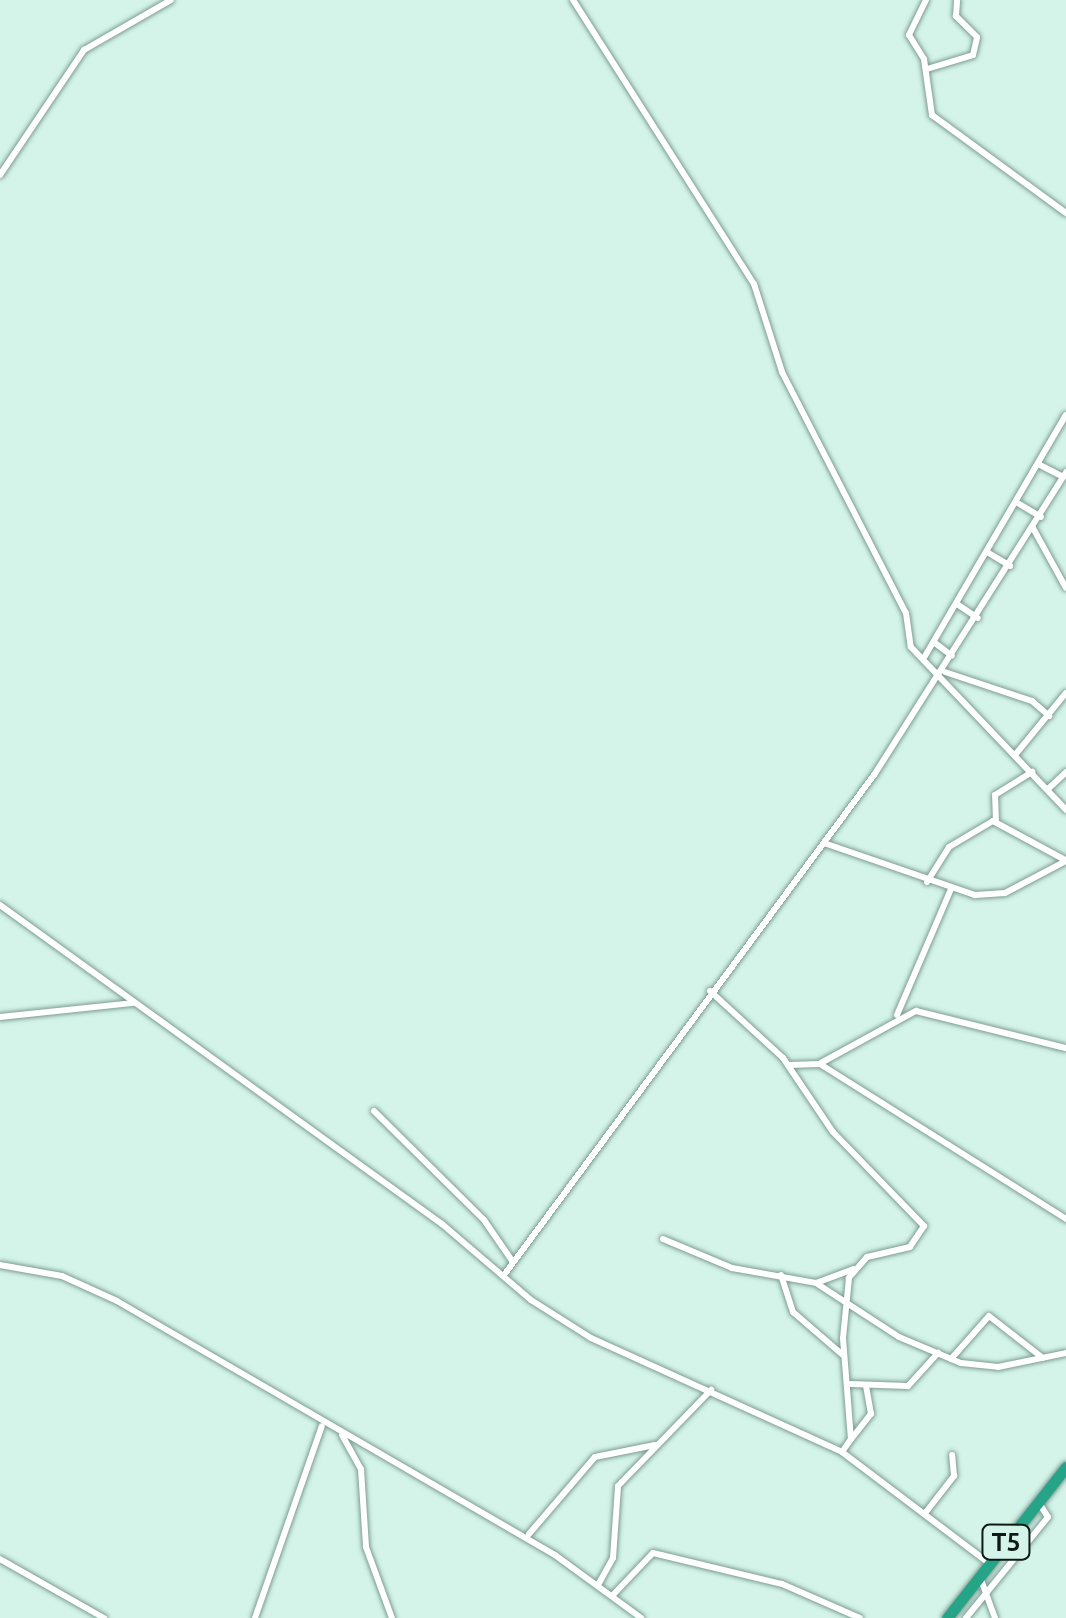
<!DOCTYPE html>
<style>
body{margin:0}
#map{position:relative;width:1066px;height:1618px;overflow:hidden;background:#d4f4e9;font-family:Ubuntu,sans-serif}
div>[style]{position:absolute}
.roads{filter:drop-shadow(0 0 2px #7e9c92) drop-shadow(0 0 2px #7e9c92)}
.street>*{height:6px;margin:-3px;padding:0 3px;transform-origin:3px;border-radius:3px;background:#fff}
.highway>*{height:11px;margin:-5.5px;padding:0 5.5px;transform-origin:5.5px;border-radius:5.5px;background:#26a487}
span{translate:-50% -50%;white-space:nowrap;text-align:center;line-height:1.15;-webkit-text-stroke:8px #d4f4e9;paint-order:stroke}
.shield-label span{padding:2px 8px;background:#d4f4e9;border:2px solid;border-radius:8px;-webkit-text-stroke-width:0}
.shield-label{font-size:25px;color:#0f1a16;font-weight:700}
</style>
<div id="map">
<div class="roads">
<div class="street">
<i style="left:573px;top:0;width:337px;rotate:57.5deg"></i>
<i style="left:754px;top:284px;width:92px;rotate:72.3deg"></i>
<i style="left:782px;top:372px;width:271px;rotate:62.8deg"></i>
<i style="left:906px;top:613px;width:34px;rotate:82deg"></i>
<i style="left:911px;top:647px;width:225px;rotate:46.4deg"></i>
<i style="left:926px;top:0;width:39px;rotate:116deg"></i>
<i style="left:909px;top:35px;width:28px;rotate:58deg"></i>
<i style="left:924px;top:59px;width:57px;rotate:81.9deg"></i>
<i style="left:932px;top:115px;width:166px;rotate:36.2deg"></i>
<i style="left:927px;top:69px;width:48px;rotate:-16.9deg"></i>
<i style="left:973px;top:55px;width:18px;rotate:-77deg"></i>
<i style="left:977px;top:37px;width:30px;rotate:-135deg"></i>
<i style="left:956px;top:16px;width:16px;rotate:-86deg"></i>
<i style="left:0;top:175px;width:151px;rotate:-56.1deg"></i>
<i style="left:84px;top:50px;width:100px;rotate:-29.9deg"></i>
<i style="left:1038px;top:464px;width:28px;rotate:27deg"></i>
<i style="left:1016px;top:502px;width:29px;rotate:31deg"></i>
<i style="left:1033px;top:528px;width:68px;rotate:61.2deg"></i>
<i style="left:987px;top:552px;width:27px;rotate:31deg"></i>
<i style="left:957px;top:604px;width:25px;rotate:34deg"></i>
<i style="left:935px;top:643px;width:21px;rotate:37deg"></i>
<i style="left:925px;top:656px;width:279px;rotate:-59.7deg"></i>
<i style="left:945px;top:672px;width:92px;rotate:18.4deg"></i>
<i style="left:1032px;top:701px;width:23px;rotate:41deg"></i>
<i style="left:1015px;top:755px;width:80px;rotate:-50.6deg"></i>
<i style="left:1048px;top:789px;width:25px;rotate:-43deg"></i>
<i style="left:996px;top:822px;width:27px;rotate:-92deg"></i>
<i style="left:995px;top:795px;width:44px;rotate:-31.9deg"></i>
<i style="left:824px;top:843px;width:160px;rotate:19deg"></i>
<i style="left:975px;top:895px;width:30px;rotate:-4deg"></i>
<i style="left:1005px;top:893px;width:69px;rotate:-27.7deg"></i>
<i style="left:927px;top:882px;width:41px;rotate:-57.8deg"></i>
<i style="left:949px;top:847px;width:51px;rotate:-30.6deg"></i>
<i style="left:993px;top:821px;width:82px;rotate:28.4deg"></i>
<i style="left:0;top:905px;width:545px;rotate:35.82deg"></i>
<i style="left:442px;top:1224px;width:117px;rotate:40.5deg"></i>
<i style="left:531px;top:1300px;width:71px;rotate:32.3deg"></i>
<i style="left:591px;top:1338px;width:276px;rotate:24.4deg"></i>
<i style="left:842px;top:1452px;width:184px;rotate:37.1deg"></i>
<i style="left:710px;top:991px;width:99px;rotate:42.5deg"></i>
<i style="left:783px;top:1058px;width:89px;rotate:56deg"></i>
<i style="left:833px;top:1132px;width:131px;rotate:45.9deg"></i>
<i style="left:924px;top:1226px;width:25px;rotate:124deg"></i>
<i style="left:910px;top:1247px;width:44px;rotate:166.9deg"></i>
<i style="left:867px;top:1257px;width:28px;rotate:131deg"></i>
<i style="left:849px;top:1278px;width:60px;rotate:95.7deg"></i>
<i style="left:843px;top:1338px;width:101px;rotate:85.5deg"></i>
<i style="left:851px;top:1439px;width:16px;rotate:125deg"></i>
<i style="left:897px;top:1015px;width:137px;rotate:-66.8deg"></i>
<i style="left:0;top:1017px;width:135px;rotate:-6deg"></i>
<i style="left:820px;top:1064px;width:291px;rotate:32.2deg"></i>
<i style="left:789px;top:1065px;width:30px;rotate:-2deg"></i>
<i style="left:819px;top:1064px;width:111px;rotate:-28.7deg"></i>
<i style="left:916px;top:1011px;width:154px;rotate:13.9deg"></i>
<i style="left:374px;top:1111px;width:155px;rotate:44.7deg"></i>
<i style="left:484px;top:1220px;width:51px;rotate:55.4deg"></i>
<i style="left:663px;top:1239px;width:75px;rotate:22.8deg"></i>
<i style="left:732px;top:1268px;width:85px;rotate:10.1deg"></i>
<i style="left:816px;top:1283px;width:99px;rotate:33deg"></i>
<i style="left:899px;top:1337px;width:67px;rotate:22.8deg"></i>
<i style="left:961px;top:1363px;width:37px;rotate:6deg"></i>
<i style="left:998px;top:1367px;width:69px;rotate:-11.6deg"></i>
<i style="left:0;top:1265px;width:63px;rotate:10.1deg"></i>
<i style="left:62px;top:1276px;width:60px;rotate:24.4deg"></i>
<i style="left:117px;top:1301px;width:506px;rotate:30.11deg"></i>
<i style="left:555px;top:1555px;width:107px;rotate:36.2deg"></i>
<i style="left:504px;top:1275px;width:622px;rotate:-53.5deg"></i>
<i style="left:874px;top:775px;width:359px;rotate:-57.6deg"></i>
<i style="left:781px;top:1275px;width:39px;rotate:72deg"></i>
<i style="left:793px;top:1312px;width:67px;rotate:40.8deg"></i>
<i style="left:816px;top:1283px;width:40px;rotate:-20.2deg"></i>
<i style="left:951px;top:1359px;width:57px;rotate:-48.5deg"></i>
<i style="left:989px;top:1316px;width:68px;rotate:37.9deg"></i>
<i style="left:851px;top:1384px;width:57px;rotate:2deg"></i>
<i style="left:908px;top:1386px;width:45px;rotate:-47.7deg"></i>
<i style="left:342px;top:1435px;width:39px;rotate:61deg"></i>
<i style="left:361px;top:1469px;width:78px;rotate:86.3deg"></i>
<i style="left:366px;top:1547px;width:76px;rotate:69.9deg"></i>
<i style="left:852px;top:1438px;width:31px;rotate:-52deg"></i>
<i style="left:871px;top:1414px;width:28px;rotate:-100deg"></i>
<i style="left:926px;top:1512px;width:46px;rotate:-52.1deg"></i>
<i style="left:954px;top:1476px;width:21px;rotate:-95deg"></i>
<i style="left:529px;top:1534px;width:101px;rotate:-49.4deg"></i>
<i style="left:595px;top:1457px;width:61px;rotate:-11.3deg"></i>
<i style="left:0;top:1559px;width:120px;rotate:29.6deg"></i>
<i style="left:980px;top:1577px;width:44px;rotate:69.9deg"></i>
<i style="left:598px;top:1585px;width:31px;rotate:-61deg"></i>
<i style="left:613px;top:1558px;width:72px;rotate:-86deg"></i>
<i style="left:618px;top:1486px;width:134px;rotate:-45.9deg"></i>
<i style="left:612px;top:1596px;width:59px;rotate:-46.4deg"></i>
<i style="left:653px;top:1553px;width:133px;rotate:13.5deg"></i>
<i style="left:782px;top:1584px;width:85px;rotate:23.6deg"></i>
<i style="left:255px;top:1618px;width:203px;rotate:-70.8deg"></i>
<i style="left:966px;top:1618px;width:130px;rotate:-50.9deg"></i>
<i style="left:1048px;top:1517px;width:17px;rotate:-123deg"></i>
</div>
<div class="highway">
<i style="left:947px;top:1618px;width:192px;rotate:-51.8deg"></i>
</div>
</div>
<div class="shield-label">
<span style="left:1006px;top:1542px">T5</span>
</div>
</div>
